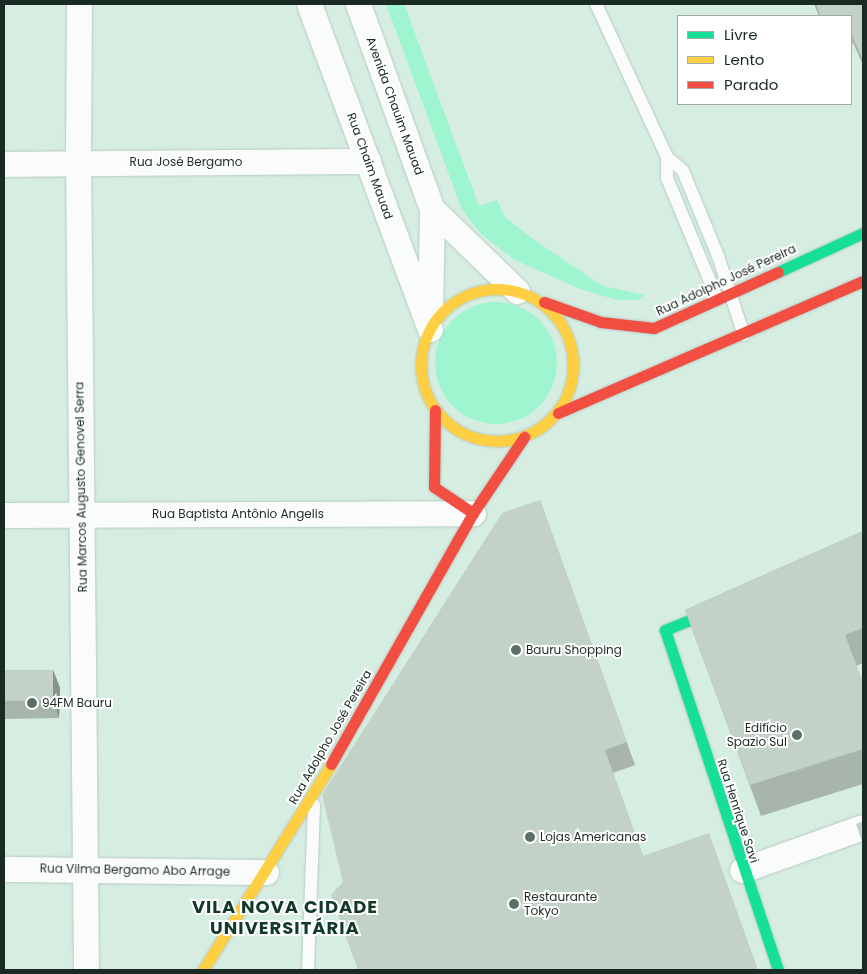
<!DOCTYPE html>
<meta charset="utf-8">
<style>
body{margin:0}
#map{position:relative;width:867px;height:974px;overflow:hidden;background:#d6ede1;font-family:Poppins,sans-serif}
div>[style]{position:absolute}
.green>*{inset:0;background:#9ef5cf}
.round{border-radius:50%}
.roads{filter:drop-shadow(0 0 1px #b8cac1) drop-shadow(0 0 1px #b8cac1)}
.lane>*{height:12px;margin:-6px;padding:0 6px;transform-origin:6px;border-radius:6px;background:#f9fcfa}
.street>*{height:25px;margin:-12.5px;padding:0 12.5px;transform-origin:12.5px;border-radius:12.5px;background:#f9fcfa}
.fast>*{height:11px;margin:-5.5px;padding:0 5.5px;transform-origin:5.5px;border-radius:5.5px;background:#16e098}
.slow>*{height:11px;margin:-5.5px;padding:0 5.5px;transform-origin:5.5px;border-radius:5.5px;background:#ffcf43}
.slow>.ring{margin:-5.5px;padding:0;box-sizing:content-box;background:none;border:11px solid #ffcf43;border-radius:50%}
.jam>*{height:11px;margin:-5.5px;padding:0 5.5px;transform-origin:5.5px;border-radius:5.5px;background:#f24e42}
.wall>*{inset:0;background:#a7b5aa}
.shaded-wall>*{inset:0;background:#88938b}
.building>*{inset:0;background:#c2d2c6}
.dots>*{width:14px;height:14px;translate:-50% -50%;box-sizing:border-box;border:2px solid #fff;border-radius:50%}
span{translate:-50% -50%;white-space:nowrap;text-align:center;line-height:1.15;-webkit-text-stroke:4px #fff;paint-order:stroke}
.street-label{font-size:12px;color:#1a2b23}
.poi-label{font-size:12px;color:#1a2b23}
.left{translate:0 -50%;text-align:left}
.right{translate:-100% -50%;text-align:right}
.district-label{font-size:18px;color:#123929;font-weight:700;letter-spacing:1px}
.frame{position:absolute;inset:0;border:5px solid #1a2b23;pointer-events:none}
.legend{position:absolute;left:677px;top:15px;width:175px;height:90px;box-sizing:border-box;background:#fff;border:1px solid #a3aaa7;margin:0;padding:6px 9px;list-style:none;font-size:15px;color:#1a2b23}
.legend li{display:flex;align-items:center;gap:10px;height:25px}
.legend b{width:25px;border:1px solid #a3aaa7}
</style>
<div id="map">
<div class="green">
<i style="clip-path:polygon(386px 4px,404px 4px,479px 206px,497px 200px,505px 217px,530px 237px,603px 286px,644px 295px,638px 300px,617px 300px,580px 289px,515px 260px,482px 235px,462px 210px)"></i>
<i class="round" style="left:435px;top:302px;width:122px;height:122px"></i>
</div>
<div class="roads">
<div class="lane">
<i style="left:596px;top:4px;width:169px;rotate:65.1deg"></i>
<i style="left:667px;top:157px;width:21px;rotate:90deg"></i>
<i style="left:667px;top:178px;width:130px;rotate:67.4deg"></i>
<i style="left:667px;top:157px;width:21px;rotate:41deg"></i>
<i style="left:683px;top:171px;width:92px;rotate:67.6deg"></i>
<i style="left:718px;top:256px;width:83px;rotate:71.8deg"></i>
<i style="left:308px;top:970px;width:165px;rotate:-87.9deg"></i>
</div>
<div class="street">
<i style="left:79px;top:4px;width:158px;rotate:90.4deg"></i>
<i style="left:78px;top:162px;width:808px;rotate:89.43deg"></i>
<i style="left:309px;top:4px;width:347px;rotate:69.6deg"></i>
<i style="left:358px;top:4px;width:218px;rotate:70.2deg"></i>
<i style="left:4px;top:164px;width:364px;rotate:-0.5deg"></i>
<i style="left:430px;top:315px;width:106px;rotate:-88.9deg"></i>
<i style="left:432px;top:209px;width:118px;rotate:44deg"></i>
<i style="left:4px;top:515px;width:469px;rotate:-0.2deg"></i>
<i style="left:4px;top:869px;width:262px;rotate:0.7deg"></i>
<i style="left:742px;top:870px;width:128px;rotate:-19.6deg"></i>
</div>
<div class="fast">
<i style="left:778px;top:272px;width:94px;rotate:-24.6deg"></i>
<i style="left:724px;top:606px;width:64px;rotate:157.9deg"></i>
<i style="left:665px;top:630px;width:358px;rotate:71.6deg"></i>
</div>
<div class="slow">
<i class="ring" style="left:421px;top:289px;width:141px;height:141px"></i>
<i style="left:203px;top:970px;width:243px;rotate:-58.1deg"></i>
</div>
<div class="jam">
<i style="left:544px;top:302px;width:60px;rotate:19.3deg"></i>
<i style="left:601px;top:322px;width:53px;rotate:6.5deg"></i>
<i style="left:654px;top:328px;width:136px;rotate:-24.3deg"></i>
<i style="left:435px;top:410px;width:77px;rotate:90.7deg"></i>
<i style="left:434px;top:487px;width:47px;rotate:33.7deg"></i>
<i style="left:558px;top:413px;width:332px;rotate:-23.4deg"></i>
<i style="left:331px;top:764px;width:288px;rotate:-60.5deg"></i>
<i style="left:473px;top:513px;width:92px;rotate:-56.1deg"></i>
</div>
</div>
<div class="wall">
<i style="clip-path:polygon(814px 4px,863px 4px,863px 65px,853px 43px,851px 44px,851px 16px,819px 16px)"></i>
<i style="clip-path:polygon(540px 500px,635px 765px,613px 773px,643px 856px,758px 970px,343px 882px)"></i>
<i style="clip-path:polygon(863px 531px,863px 663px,856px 666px,863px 683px,863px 784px,761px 816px,685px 610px)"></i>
<i style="clip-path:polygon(4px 670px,53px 670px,60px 688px,59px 718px,4px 719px)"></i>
</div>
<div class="shaded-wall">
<i style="clip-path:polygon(53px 670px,60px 688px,59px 718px,53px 700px)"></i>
</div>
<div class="building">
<i style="clip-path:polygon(816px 4px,863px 4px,863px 60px,851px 33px,851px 16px,821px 16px)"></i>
<i style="clip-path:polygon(540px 500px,627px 742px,605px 750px,643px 856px,709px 833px,758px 970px,358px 970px,331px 895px,343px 882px,322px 795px,502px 513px)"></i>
<i style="clip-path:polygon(863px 531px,863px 628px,845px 635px,863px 683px,863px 749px,750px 785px,685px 610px)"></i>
<i style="clip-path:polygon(4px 670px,53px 670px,53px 700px,4px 701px)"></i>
<i style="clip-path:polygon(863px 821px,863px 844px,856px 824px)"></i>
</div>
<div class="dots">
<i style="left:516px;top:650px;background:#5c6f66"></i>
<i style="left:32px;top:703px;background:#5c6f66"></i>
<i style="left:797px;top:735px;background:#5c6f66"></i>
<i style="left:530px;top:837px;background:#5c6f66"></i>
<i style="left:514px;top:904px;background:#5c6f66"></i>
</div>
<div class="street-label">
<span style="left:395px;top:106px;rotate:70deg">Avenida Chauim Mauad</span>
<span style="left:186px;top:162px">Rua José Bergamo</span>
<span style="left:370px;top:166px;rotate:70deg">Rua Chaim Mauad</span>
<span style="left:726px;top:280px;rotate:-25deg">Rua Adolpho José Pereira</span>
<span style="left:81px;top:487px;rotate:-91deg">Rua Marcos Augusto Genovel Serra</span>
<span style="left:238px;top:514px">Rua Baptista Antônio Angelis</span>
<span style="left:330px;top:737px;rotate:-60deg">Rua Adolpho José Pereira</span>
<span style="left:738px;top:811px;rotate:72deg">Rua Henrique Savi</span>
<span style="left:135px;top:870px;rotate:1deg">Rua Vilma Bergamo Abo Arrage</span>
</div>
<div class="poi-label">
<span class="left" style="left:526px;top:650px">Bauru Shopping</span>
<span class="left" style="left:42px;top:703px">94FM Bauru</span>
<span class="right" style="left:787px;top:735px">Edifício<br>Spazio Sul</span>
<span class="left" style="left:540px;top:837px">Lojas Americanas</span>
<span class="left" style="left:524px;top:904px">Restaurante<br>Tokyo</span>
</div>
<div class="district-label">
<span style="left:285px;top:918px">VILA NOVA CIDADE<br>UNIVERSITÁRIA</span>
</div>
<div class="frame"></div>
<ul class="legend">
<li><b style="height:6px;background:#16e098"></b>Livre</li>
<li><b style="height:6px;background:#ffcf43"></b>Lento</li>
<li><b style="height:6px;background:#f24e42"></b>Parado</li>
</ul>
</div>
